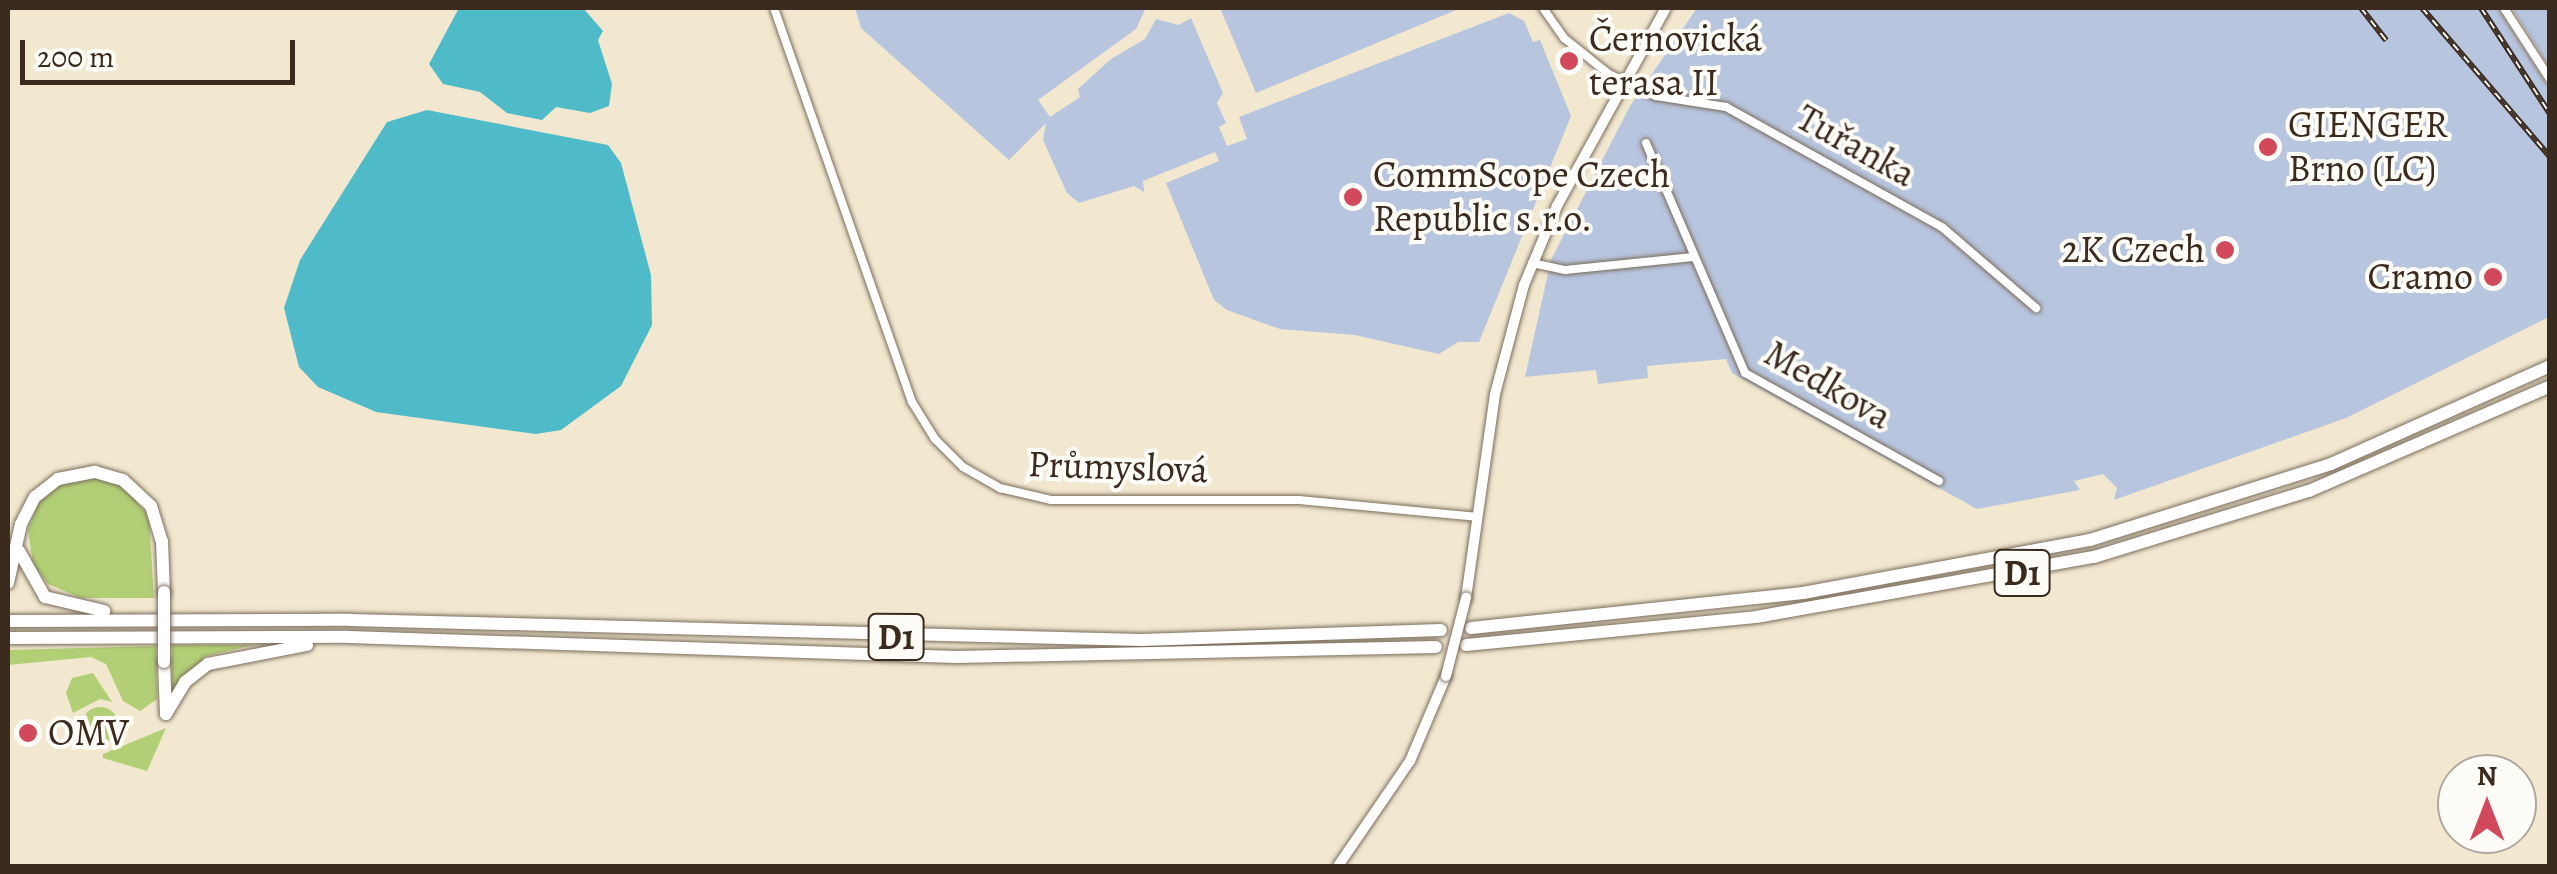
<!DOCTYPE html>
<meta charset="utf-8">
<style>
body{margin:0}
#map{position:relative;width:2557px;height:874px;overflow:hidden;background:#f2e8d0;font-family:Alegreya,serif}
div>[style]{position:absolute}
.industrial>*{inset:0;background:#b8c5de}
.green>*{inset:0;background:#b2cf76}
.round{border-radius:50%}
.water>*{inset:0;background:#4fbbc9}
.roads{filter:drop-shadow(0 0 2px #7b6c5c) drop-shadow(0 0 2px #7b6c5c)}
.street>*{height:8px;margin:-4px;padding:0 4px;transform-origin:4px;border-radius:4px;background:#fff}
.secondary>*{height:10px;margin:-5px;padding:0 5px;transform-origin:5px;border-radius:5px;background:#fff}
.highway>*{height:12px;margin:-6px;padding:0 6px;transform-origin:6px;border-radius:6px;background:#fff}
.rail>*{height:6px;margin-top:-3px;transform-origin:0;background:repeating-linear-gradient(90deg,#fdfcf7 0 8px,#3b2a1e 0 16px);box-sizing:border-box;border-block:2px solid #3b2a1e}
.bridges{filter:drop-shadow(0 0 2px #7b6c5c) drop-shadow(0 0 2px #7b6c5c)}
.secondary-bridge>*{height:10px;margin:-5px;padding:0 5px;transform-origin:5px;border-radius:5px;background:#fff}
.highway-bridge>*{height:12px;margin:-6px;padding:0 6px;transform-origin:6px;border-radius:6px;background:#fff}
.dots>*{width:28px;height:28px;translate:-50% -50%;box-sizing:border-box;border:5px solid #fdfcf7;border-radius:50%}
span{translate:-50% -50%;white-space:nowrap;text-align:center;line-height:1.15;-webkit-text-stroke:8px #fdfcf7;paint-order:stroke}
.shield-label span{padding:2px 8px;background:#fdfcf7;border:2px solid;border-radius:8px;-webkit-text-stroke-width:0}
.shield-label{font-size:35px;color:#3b2a1e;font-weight:700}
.poi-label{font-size:38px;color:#3b2a1e}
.left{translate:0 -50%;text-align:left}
.right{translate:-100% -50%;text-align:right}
.street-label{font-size:38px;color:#3b2a1e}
.frame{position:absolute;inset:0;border:10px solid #3b2a1e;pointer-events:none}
.north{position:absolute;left:2437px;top:754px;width:100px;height:100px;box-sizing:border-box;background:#fdfcf7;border:2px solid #afa8a0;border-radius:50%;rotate:0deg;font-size:28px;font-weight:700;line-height:40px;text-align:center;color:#3b2a1e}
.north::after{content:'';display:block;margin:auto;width:35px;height:45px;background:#d1495b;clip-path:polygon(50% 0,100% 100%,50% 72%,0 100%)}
.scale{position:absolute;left:20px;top:40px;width:275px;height:45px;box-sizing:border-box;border:5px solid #3b2a1e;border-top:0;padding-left:12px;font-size:30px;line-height:35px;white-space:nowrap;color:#3b2a1e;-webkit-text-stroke:8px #fdfcf7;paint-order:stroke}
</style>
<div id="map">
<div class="industrial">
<i style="clip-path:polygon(855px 8px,1146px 8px,1136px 29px,1038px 100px,1050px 117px,1080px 97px,1078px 89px,1111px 59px,1145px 39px,1156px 19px,1179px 25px,1191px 18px,1223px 93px,1217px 103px,1226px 123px,1219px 127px,1227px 146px,1247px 139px,1239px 117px,1509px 13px,1524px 21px,1533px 42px,1540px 40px,1571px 116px,1479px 342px,1458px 342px,1439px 354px,1355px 335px,1280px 329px,1227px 310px,1214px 300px,1166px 183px,1219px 161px,1215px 152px,1143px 181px,1144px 192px,1134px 186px,1079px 203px,1067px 193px,1043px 140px,1046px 123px,1009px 160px,861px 28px)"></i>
<i style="clip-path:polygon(1220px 8px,1461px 8px,1256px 93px)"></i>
<i style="clip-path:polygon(1697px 8px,2498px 8px,2549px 88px,2549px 317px,2346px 418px,2114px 500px,2117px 488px,2103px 474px,2074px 481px,2080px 490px,1977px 509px,1732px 373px,1726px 359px,1647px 366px,1648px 378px,1598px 384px,1596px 370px,1525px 377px,1551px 260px,1630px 106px)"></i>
<i style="clip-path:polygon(2512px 8px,2549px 8px,2549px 67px)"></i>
</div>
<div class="green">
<i style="clip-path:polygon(99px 477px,124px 487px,149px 517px,154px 598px,81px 598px,48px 584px,33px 564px,28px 530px,39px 501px,64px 482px)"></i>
<i style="clip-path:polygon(172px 645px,254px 645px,206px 656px,172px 692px)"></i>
<i style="clip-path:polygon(156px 646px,157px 699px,140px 711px,123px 701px,106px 664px,91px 657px,8px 665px,8px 650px)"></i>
<i style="clip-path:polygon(93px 673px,112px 702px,100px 699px,73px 713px,66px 693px,72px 678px)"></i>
<i class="round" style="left:82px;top:707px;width:36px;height:36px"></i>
<i style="clip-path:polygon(166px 728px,147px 771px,103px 758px,103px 754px)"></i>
</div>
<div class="water">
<i style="clip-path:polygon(459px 8px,583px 8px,603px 31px,598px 40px,612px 84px,609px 106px,590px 113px,556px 107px,542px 120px,507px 113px,480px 92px,443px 84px,429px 64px)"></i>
<i style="clip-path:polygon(427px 110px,608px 145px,621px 163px,651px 275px,652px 325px,621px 386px,561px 430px,536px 434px,376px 412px,318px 387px,299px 367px,284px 308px,300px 260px,387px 122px)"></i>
</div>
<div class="roads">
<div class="street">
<i style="left:774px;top:8px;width:417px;rotate:70.7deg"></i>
<i style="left:912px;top:402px;width:44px;rotate:58.1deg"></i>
<i style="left:935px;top:439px;width:40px;rotate:45deg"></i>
<i style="left:963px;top:467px;width:43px;rotate:29.6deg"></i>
<i style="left:1000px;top:488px;width:52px;rotate:13.2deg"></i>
<i style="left:1051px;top:500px;width:248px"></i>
<i style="left:1299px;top:500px;width:180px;rotate:5.4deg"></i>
<i style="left:1543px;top:8px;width:37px;rotate:55deg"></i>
<i style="left:1564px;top:38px;width:58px;rotate:38.7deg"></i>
<i style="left:1609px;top:74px;width:52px;rotate:25.1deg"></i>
<i style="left:1656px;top:96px;width:71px;rotate:8.9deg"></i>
<i style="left:1726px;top:107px;width:248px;rotate:29.1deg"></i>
<i style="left:1943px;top:228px;width:123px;rotate:40.7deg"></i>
<i style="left:2504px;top:8px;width:85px;rotate:57.1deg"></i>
<i style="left:1646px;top:143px;width:250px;rotate:66.7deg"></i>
<i style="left:1745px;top:373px;width:222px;rotate:29.1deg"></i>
<i style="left:1532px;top:263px;width:34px;rotate:12deg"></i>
<i style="left:1565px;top:270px;width:129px;rotate:-5.8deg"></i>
</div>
<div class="secondary">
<i style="left:1466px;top:598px;width:206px;rotate:-81.9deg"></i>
<i style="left:1495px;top:394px;width:113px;rotate:-75.1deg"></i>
<i style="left:1524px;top:285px;width:86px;rotate:-67.3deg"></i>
<i style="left:1557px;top:206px;width:226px;rotate:-61.2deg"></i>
<i style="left:1338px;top:866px;width:127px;rotate:-55.6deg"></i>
<i style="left:1410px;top:761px;width:92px;rotate:-67deg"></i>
</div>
<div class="highway">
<i style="left:19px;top:551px;width:53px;rotate:60.5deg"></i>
<i style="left:45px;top:597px;width:61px;rotate:13.3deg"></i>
<i style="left:8px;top:583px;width:60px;rotate:-77.6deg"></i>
<i style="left:21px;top:524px;width:30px;rotate:-63deg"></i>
<i style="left:35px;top:497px;width:29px;rotate:-38deg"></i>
<i style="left:58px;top:479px;width:38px;rotate:-11deg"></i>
<i style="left:95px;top:472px;width:29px;rotate:16deg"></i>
<i style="left:123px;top:480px;width:38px;rotate:43deg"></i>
<i style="left:151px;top:506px;width:37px;rotate:73deg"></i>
<i style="left:162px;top:541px;width:51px;rotate:87.8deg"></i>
<i style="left:8px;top:621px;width:342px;rotate:-0.2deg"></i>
<i style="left:350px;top:620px;width:792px;rotate:1.45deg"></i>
<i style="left:1142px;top:640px;width:299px;rotate:-1.9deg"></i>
<i style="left:1471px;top:628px;width:334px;rotate:-6deg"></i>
<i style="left:1803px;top:593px;width:292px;rotate:-10.5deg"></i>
<i style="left:2090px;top:540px;width:253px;rotate:-17.5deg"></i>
<i style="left:2331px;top:464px;width:240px;rotate:-24.1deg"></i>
<i style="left:8px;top:638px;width:341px;rotate:-0.2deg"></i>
<i style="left:349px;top:637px;width:608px;rotate:1.88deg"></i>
<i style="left:957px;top:657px;width:479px;rotate:-1.2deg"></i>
<i style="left:1466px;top:645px;width:291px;rotate:-5.5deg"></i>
<i style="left:1756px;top:617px;width:343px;rotate:-10.1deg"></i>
<i style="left:2094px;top:557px;width:225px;rotate:-17.1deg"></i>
<i style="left:2309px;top:491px;width:263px;rotate:-23.5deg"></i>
<i style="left:164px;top:662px;width:52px;rotate:87.8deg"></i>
<i style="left:166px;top:714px;width:37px;rotate:-59deg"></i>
<i style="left:185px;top:682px;width:29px;rotate:-38deg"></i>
<i style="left:208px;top:664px;width:101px;rotate:-10.9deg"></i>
</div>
</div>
<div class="rail">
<i style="left:2361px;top:8px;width:41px;rotate:52deg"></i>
<i style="left:2422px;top:8px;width:196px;rotate:49.3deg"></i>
<i style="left:2481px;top:8px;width:126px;rotate:56.9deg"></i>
</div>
<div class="bridges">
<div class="secondary-bridge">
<i style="left:1446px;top:676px;width:81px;rotate:-75.6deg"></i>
</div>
<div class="highway-bridge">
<i style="left:164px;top:592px;width:70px;rotate:90deg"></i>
</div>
</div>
<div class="dots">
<i style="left:1569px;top:61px;background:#d1495b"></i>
<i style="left:2268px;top:147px;background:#d1495b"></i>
<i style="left:1353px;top:197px;background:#d1495b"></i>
<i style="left:2225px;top:250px;background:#d1495b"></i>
<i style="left:2493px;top:277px;background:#d1495b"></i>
<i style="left:28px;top:733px;background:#d1495b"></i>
</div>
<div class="shield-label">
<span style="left:2022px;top:573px">D1</span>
<span style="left:896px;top:637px">D1</span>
</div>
<div class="poi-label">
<span class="left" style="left:1589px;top:61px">Černovická<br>terasa II</span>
<span class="left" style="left:2288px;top:147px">GIENGER<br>Brno (LC)</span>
<span class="left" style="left:1373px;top:197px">CommScope Czech<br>Republic s.r.o.</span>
<span class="right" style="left:2205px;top:250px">2K Czech</span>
<span class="right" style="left:2473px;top:277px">Cramo</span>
<span class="left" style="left:48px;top:733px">OMV</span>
</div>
<div class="street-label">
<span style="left:1856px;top:146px;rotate:29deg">Tuřanka</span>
<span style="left:1828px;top:385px;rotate:30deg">Medkova</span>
<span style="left:1118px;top:467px;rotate:2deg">Průmyslová</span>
</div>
<div class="frame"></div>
<div class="north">N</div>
<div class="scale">200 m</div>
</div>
